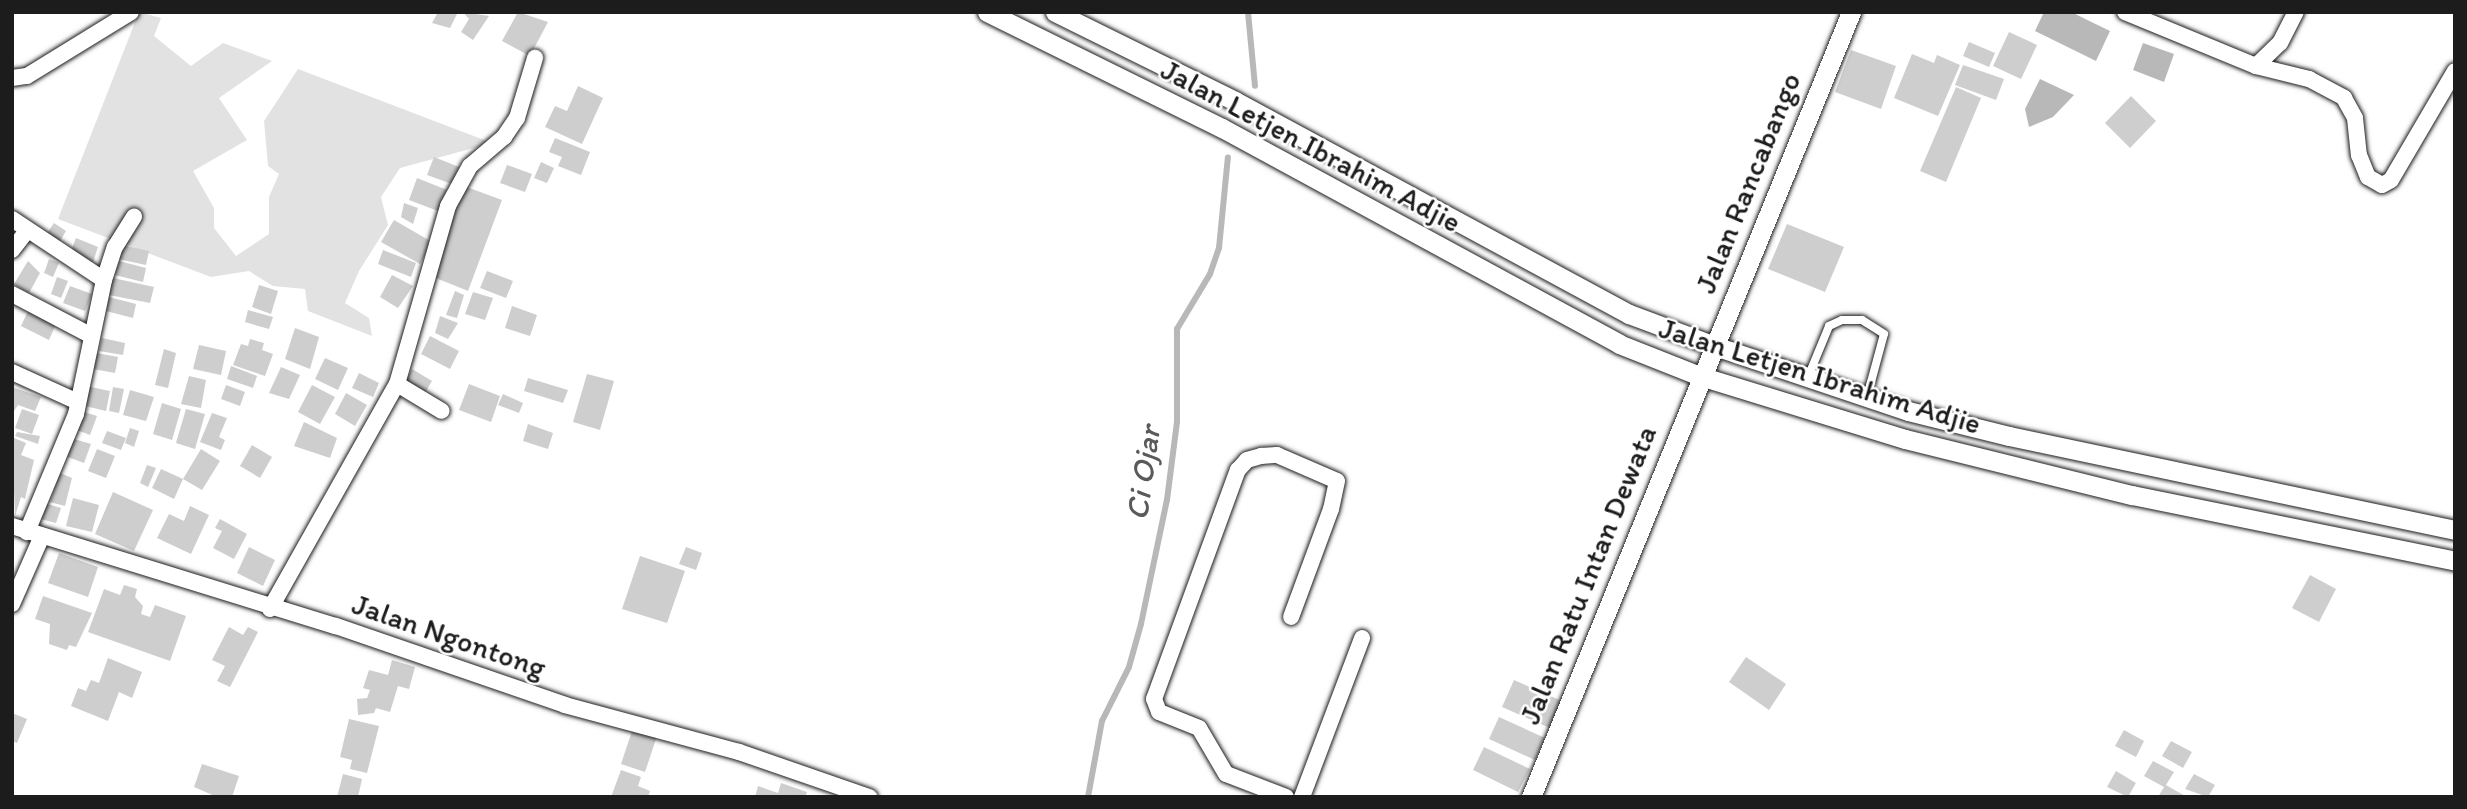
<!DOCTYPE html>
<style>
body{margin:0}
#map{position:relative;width:2467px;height:809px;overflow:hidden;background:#fff;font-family:Itim,sans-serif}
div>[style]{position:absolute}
.green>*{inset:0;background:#e2e2e2}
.water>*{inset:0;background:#b8b8b8}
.stream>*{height:6px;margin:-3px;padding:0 3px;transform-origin:3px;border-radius:3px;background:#b8b8b8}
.building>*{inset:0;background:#cecece}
.roads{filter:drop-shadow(0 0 2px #1c1c1c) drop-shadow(0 0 2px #1c1c1c)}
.service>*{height:8px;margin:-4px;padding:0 4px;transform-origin:4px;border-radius:4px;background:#fff}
.minor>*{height:16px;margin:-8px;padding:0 8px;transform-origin:8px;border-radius:8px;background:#fff}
.tertiary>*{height:19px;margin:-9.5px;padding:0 9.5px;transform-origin:9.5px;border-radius:9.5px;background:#fff}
span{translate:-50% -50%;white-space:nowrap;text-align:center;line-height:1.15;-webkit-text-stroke:5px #fff;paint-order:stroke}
.street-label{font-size:30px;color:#1c1c1c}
.water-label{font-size:32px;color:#5a5a5a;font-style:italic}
.frame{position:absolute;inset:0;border:14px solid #1c1c1c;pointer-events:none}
</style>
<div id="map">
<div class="green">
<i style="clip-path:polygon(139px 12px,161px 18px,154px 36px,191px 66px,223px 43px,272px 61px,219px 98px,247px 140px,193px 171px,214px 208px,214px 228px,236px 256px,269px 234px,269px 197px,279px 174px,268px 166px,264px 121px,298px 69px,492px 143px,400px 168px,381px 197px,388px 225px,359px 271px,345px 303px,369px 318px,372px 336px,308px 311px,305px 289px,273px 286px,249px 271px,211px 277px,58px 219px)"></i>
</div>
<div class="water">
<i style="clip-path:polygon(2044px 12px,2071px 12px,2110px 31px,2096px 61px,2035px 31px)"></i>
<i style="clip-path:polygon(2143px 43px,2174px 54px,2164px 82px,2133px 70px)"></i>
<i style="clip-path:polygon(2040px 79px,2074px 95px,2053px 117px,2029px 127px,2025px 109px)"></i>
</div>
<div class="stream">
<i style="left:1248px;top:12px;width:74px;rotate:84.6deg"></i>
<i style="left:1088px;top:797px;width:77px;rotate:-79.6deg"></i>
<i style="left:1102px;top:721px;width:60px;rotate:-63.4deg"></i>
<i style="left:1129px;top:667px;width:45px;rotate:-74.4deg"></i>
<i style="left:1141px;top:624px;width:127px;rotate:-78.2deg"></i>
<i style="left:1167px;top:500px;width:79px;rotate:-82.7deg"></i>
<i style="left:1177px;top:422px;width:93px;rotate:-90deg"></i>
<i style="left:1177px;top:329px;width:64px;rotate:-59deg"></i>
<i style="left:1210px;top:274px;width:28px;rotate:-71deg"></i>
<i style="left:1219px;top:248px;width:91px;rotate:-84.4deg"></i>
</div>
<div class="building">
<i style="clip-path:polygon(438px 12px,458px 12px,450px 28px,432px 23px)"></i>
<i style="clip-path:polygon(463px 12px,489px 16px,473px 40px,461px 32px,469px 19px)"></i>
<i style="clip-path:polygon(518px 12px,548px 22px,530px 56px,502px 41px)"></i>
<i style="clip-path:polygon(2009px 32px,2037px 45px,2021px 79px,1993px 66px)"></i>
<i style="clip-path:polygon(1969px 42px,1995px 53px,1989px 67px,1963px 56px)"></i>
<i style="clip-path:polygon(1851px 50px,1896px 66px,1881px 109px,1835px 92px)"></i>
<i style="clip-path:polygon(1912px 54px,1934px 63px,1937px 55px,1960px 65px,1938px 116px,1894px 98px)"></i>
<i style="clip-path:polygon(1963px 65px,2004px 79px,1996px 100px,1955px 85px)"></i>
<i style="clip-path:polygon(578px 86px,603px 98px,582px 144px,545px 127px,555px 106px,567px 111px)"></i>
<i style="clip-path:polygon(1956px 87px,1981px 98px,1946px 182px,1920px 171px)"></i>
<i style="clip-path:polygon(2131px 96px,2156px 121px,2130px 148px,2105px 123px)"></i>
<i style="clip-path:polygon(555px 138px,590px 152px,581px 175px,558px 166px,562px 157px,549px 152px)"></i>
<i style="clip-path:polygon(434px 157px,459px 167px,452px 184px,427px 175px)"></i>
<i style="clip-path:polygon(541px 162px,554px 168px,547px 183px,534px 178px)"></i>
<i style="clip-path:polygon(507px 165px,532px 174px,525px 192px,500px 183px)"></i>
<i style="clip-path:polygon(417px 178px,447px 190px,438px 211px,409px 200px)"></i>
<i style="clip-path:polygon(464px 186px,502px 200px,468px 291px,431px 276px)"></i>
<i style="clip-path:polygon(404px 203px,418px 208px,413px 224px,401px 217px)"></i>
<i style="clip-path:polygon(394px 220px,432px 242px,420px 264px,381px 242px)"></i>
<i style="clip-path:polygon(54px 223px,66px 231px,57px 246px,44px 238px)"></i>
<i style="clip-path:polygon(1787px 224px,1844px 247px,1825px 292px,1768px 269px)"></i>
<i style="clip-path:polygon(76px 238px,98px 247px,93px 262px,70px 254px)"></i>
<i style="clip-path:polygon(122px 245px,149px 251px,146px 265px,118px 259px)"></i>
<i style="clip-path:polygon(383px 250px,416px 263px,411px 277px,378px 264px)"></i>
<i style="clip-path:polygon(49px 259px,59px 263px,53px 277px,44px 273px)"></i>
<i style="clip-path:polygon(28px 261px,40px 273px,29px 293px,14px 284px)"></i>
<i style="clip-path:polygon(119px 261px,146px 268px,143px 282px,115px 275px)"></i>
<i style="clip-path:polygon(487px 271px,513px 281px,506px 298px,480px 288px)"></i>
<i style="clip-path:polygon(392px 275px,413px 286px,398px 308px,380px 297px)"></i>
<i style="clip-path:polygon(57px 277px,68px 281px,61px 298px,51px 294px)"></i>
<i style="clip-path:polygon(113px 278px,154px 287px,150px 303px,109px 295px)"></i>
<i style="clip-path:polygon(259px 285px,278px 291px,271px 314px,252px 307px)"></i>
<i style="clip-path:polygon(70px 286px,92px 294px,85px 311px,63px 303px)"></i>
<i style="clip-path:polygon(455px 291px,464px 295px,457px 318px,446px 315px)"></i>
<i style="clip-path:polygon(473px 292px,493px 298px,485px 320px,465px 314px)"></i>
<i style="clip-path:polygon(109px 297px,136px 304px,133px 318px,106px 311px)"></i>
<i style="clip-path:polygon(512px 306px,537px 315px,530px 336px,505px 328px)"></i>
<i style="clip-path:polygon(248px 310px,273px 317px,269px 329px,245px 322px)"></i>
<i style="clip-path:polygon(28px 311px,56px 324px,49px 340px,21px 326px)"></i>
<i style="clip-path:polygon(440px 316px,458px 323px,448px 339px,435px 333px)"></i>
<i style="clip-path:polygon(295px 328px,319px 337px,310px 369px,285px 359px)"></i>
<i style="clip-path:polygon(430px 336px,459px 351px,450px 369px,421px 354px)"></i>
<i style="clip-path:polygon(102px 338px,125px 343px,123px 355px,99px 351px)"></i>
<i style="clip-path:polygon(250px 339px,264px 343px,262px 350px,273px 354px,265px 376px,233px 365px,241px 344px,248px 346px)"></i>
<i style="clip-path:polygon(199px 345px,226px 351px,221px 375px,193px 369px)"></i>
<i style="clip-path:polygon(164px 349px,176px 353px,168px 388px,155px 385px)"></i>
<i style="clip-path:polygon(96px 353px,118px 357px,115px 373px,93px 369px)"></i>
<i style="clip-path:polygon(325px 358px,348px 368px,338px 390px,315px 379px)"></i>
<i style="clip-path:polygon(231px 366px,257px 376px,253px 388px,227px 379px)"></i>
<i style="clip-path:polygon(281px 367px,300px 375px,289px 399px,269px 393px)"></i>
<i style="clip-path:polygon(412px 369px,432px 381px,425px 393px,405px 381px)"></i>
<i style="clip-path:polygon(359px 373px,379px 383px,373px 397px,352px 388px)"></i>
<i style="clip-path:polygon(587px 374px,614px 381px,600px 430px,573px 422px)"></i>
<i style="clip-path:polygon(189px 376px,206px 380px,201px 408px,181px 404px)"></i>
<i style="clip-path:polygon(528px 378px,568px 390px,563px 403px,524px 391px)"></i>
<i style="clip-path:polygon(469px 384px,500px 396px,491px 422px,459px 410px)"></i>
<i style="clip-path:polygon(226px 385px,245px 392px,240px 406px,221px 399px)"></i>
<i style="clip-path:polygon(312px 385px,335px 397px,320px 424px,298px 412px)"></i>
<i style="clip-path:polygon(86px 386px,110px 391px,106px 411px,81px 405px)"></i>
<i style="clip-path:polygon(12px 387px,41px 397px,35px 411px,18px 405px,12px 414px)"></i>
<i style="clip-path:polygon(113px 387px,124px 389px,119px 413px,109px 411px)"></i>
<i style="clip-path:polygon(130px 390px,154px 397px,146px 421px,123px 415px)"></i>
<i style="clip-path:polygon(346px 393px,367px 405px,355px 426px,335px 414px)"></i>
<i style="clip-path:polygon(503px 394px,523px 403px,519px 413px,498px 405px)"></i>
<i style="clip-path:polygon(162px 403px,181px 409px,172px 440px,153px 434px)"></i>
<i style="clip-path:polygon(22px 409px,39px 415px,32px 434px,15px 428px)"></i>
<i style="clip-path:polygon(186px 409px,205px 414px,195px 449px,176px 443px)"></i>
<i style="clip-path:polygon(84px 412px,97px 416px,90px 435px,77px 430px)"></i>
<i style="clip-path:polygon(212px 413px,227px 418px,219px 437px,225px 440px,221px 450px,200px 442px)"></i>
<i style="clip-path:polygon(304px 422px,337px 438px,330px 458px,294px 446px)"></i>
<i style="clip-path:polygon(528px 424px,553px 433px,548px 449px,523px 441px)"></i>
<i style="clip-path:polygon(130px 428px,139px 431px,134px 447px,125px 443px)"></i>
<i style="clip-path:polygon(107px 431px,126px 438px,121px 450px,102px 443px)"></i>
<i style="clip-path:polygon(17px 432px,40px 436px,38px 444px,15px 436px)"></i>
<i style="clip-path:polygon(12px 437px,26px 443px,21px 455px,34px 460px,25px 499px,21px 497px,15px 516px)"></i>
<i style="clip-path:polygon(74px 439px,91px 444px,84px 463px,65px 456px)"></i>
<i style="clip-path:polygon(252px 445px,272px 457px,260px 478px,240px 466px)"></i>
<i style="clip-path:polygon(97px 449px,115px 456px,106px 478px,88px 471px)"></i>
<i style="clip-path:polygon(201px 449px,220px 461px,202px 490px,183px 479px)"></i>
<i style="clip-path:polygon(147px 465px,156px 468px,148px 487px,140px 483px)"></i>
<i style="clip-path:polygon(161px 469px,183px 479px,174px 499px,152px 488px)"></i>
<i style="clip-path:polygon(60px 473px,72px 478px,65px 506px,50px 502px)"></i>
<i style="clip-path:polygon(113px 492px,153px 510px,134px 551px,95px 534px)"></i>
<i style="clip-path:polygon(73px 498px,99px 505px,92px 532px,66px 526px)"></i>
<i style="clip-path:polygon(44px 503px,61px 508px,56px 523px,40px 519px)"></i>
<i style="clip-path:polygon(190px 506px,209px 515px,191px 554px,157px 538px,169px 514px,184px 521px)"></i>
<i style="clip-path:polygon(220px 519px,247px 534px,234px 559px,213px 548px,222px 531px,215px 528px)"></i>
<i style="clip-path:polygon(249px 547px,275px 560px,263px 586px,237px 573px)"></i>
<i style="clip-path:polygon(686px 547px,702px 553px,696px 570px,679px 564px)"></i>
<i style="clip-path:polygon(59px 553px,98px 567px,88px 597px,48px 583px)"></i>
<i style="clip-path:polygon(640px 556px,685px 571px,667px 623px,622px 609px)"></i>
<i style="clip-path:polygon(2310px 575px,2336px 589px,2319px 622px,2292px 608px)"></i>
<i style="clip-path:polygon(124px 585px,137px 589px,135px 597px,143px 606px,141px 614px,150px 617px,155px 605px,186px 616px,170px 661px,88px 632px,104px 589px,120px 595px)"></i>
<i style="clip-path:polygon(43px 596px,92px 613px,76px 647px,69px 645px,67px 650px,49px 644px,50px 624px,35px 619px)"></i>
<i style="clip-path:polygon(229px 627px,243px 635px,248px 627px,258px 632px,230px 687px,217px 681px,225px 666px,212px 660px)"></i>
<i style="clip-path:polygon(1746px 657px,1786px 684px,1769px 710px,1729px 682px)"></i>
<i style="clip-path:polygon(108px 658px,142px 672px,132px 698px,119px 692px,108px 721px,71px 706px,78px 688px,86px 691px,91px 680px,99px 683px)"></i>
<i style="clip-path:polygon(392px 660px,415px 667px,409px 689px,398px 686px,390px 712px,376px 708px,374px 713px,358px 715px,357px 699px,367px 698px,370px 690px,363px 688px,369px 670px,388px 675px)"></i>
<i style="clip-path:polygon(1514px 680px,1562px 701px,1550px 728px,1502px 707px)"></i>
<i style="clip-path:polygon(12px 713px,27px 719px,17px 743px,12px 741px)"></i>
<i style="clip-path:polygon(1499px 717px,1545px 738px,1535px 760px,1489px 739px)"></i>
<i style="clip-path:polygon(349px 719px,379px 726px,367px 773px,350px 769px,352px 760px,340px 757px)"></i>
<i style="clip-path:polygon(633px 728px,657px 736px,645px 772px,621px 764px)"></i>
<i style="clip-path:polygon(2124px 730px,2144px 741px,2136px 757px,2115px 746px)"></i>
<i style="clip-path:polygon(2171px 741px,2192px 752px,2183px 768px,2162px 756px)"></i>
<i style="clip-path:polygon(1484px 747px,1530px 769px,1518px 792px,1473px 770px)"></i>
<i style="clip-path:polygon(2153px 761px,2174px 772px,2166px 785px,2187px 797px,2158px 797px,2164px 787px,2144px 776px)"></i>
<i style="clip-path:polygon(202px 764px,239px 776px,232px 797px,217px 797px,194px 787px)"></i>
<i style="clip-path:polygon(621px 770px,641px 777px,638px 786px,650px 791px,648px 797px,611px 797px)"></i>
<i style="clip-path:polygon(2116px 771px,2136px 783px,2128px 797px,2107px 787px)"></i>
<i style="clip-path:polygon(343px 774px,362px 779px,358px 797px,337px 797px)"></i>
<i style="clip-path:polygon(2194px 774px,2215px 785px,2208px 797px,2185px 789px)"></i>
<i style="clip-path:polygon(781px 783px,807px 792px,805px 797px,755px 797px,758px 786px,778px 793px)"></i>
</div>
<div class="roads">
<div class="service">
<i style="left:1808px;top:377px;width:55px;rotate:-67.6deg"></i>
<i style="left:1829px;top:326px;width:14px;rotate:-25deg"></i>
<i style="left:1842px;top:320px;width:20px"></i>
<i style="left:1862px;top:320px;width:26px;rotate:32deg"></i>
<i style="left:1884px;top:334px;width:65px;rotate:105.1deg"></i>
</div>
<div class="minor">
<i style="left:2125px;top:12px;width:142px;rotate:22.4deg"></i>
<i style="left:2256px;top:66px;width:33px;rotate:-44deg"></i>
<i style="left:2280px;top:43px;width:35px;rotate:-63deg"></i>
<i style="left:2256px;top:66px;width:55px;rotate:13.8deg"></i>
<i style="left:2309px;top:79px;width:40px;rotate:28deg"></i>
<i style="left:2344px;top:98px;width:23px;rotate:61deg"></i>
<i style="left:2355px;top:118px;width:37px;rotate:84deg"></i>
<i style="left:2359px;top:155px;width:24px;rotate:68deg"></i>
<i style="left:2368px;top:177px;width:16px;rotate:30deg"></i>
<i style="left:2382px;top:185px;width:10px;rotate:-29deg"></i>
<i style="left:2391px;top:180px;width:126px;rotate:-59.6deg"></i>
<i style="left:12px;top:78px;width:15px;rotate:-8deg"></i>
<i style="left:27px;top:76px;width:122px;rotate:-31.6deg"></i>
<i style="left:12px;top:219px;width:110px;rotate:33.5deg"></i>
<i style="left:104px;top:280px;width:137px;rotate:101.8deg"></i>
<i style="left:76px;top:414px;width:128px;rotate:112.6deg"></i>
<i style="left:12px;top:250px;width:23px;rotate:-52deg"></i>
<i style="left:104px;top:280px;width:35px;rotate:-72deg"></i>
<i style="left:115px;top:247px;width:36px;rotate:-58deg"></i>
<i style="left:12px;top:294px;width:90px;rotate:27.7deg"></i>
<i style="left:12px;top:372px;width:70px;rotate:24.4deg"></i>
<i style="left:397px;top:384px;width:185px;rotate:-74deg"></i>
<i style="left:448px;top:206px;width:46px;rotate:-61.2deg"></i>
<i style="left:470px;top:166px;width:45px;rotate:-40.5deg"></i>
<i style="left:504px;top:137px;width:23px;rotate:-56deg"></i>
<i style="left:517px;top:118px;width:63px;rotate:-73.3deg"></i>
<i style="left:12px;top:526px;width:339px;rotate:17.2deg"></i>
<i style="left:336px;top:626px;width:242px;rotate:19deg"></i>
<i style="left:565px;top:705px;width:180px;rotate:15.1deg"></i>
<i style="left:739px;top:752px;width:138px;rotate:19.1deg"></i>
<i style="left:12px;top:604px;width:74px;rotate:-66.2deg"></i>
<i style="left:270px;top:609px;width:258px;rotate:-60.6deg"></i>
<i style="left:397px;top:384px;width:52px;rotate:31deg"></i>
<i style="left:1286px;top:797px;width:64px;rotate:-159deg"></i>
<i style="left:1226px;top:774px;width:53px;rotate:-120.4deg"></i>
<i style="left:1199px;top:728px;width:43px;rotate:-158.2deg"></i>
<i style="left:1159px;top:712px;width:14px;rotate:-111deg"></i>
<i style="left:1154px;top:699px;width:244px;rotate:-69.9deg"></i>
<i style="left:1238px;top:470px;width:13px;rotate:-48deg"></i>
<i style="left:1247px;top:460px;width:15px;rotate:-16deg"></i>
<i style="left:1261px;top:456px;width:16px;rotate:-4deg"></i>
<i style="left:1277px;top:455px;width:65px;rotate:23.4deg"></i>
<i style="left:1337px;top:481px;width:29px;rotate:102deg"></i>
<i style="left:1331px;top:509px;width:115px;rotate:110.3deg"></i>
<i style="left:1302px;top:797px;width:170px;rotate:-69.3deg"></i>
</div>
<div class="tertiary">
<i style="left:987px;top:12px;width:262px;rotate:26.3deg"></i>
<i style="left:1222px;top:128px;width:452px;rotate:28.5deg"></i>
<i style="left:1619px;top:344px;width:87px;rotate:21.6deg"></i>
<i style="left:1700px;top:376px;width:214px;rotate:17.1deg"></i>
<i style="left:1905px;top:439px;width:234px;rotate:13.9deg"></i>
<i style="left:2132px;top:495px;width:330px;rotate:11.5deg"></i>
<i style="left:1055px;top:12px;width:201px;rotate:26.3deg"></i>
<i style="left:1235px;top:101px;width:448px;rotate:28.4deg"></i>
<i style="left:1629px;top:314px;width:89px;rotate:20.5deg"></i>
<i style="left:1712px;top:345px;width:207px;rotate:18.6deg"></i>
<i style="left:1908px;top:411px;width:104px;rotate:13.9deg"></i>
<i style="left:2009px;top:436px;width:456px;rotate:11.9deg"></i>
<i style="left:1531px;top:797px;width:848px;rotate:-67.82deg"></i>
</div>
</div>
<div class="street-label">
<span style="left:1311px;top:146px;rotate:28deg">Jalan Letjen Ibrahim Adjie</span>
<span style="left:1748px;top:183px;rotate:-68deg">Jalan Rancabango</span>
<span style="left:1820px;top:376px;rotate:17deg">Jalan Letjen Ibrahim Adjie</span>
<span style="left:1588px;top:575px;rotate:-68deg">Jalan Ratu Intan Dewata</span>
<span style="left:449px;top:636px;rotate:19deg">Jalan Ngontong</span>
</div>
<div class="water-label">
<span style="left:1143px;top:473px;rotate:-82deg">Ci Ojar</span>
</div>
<div class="frame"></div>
</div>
